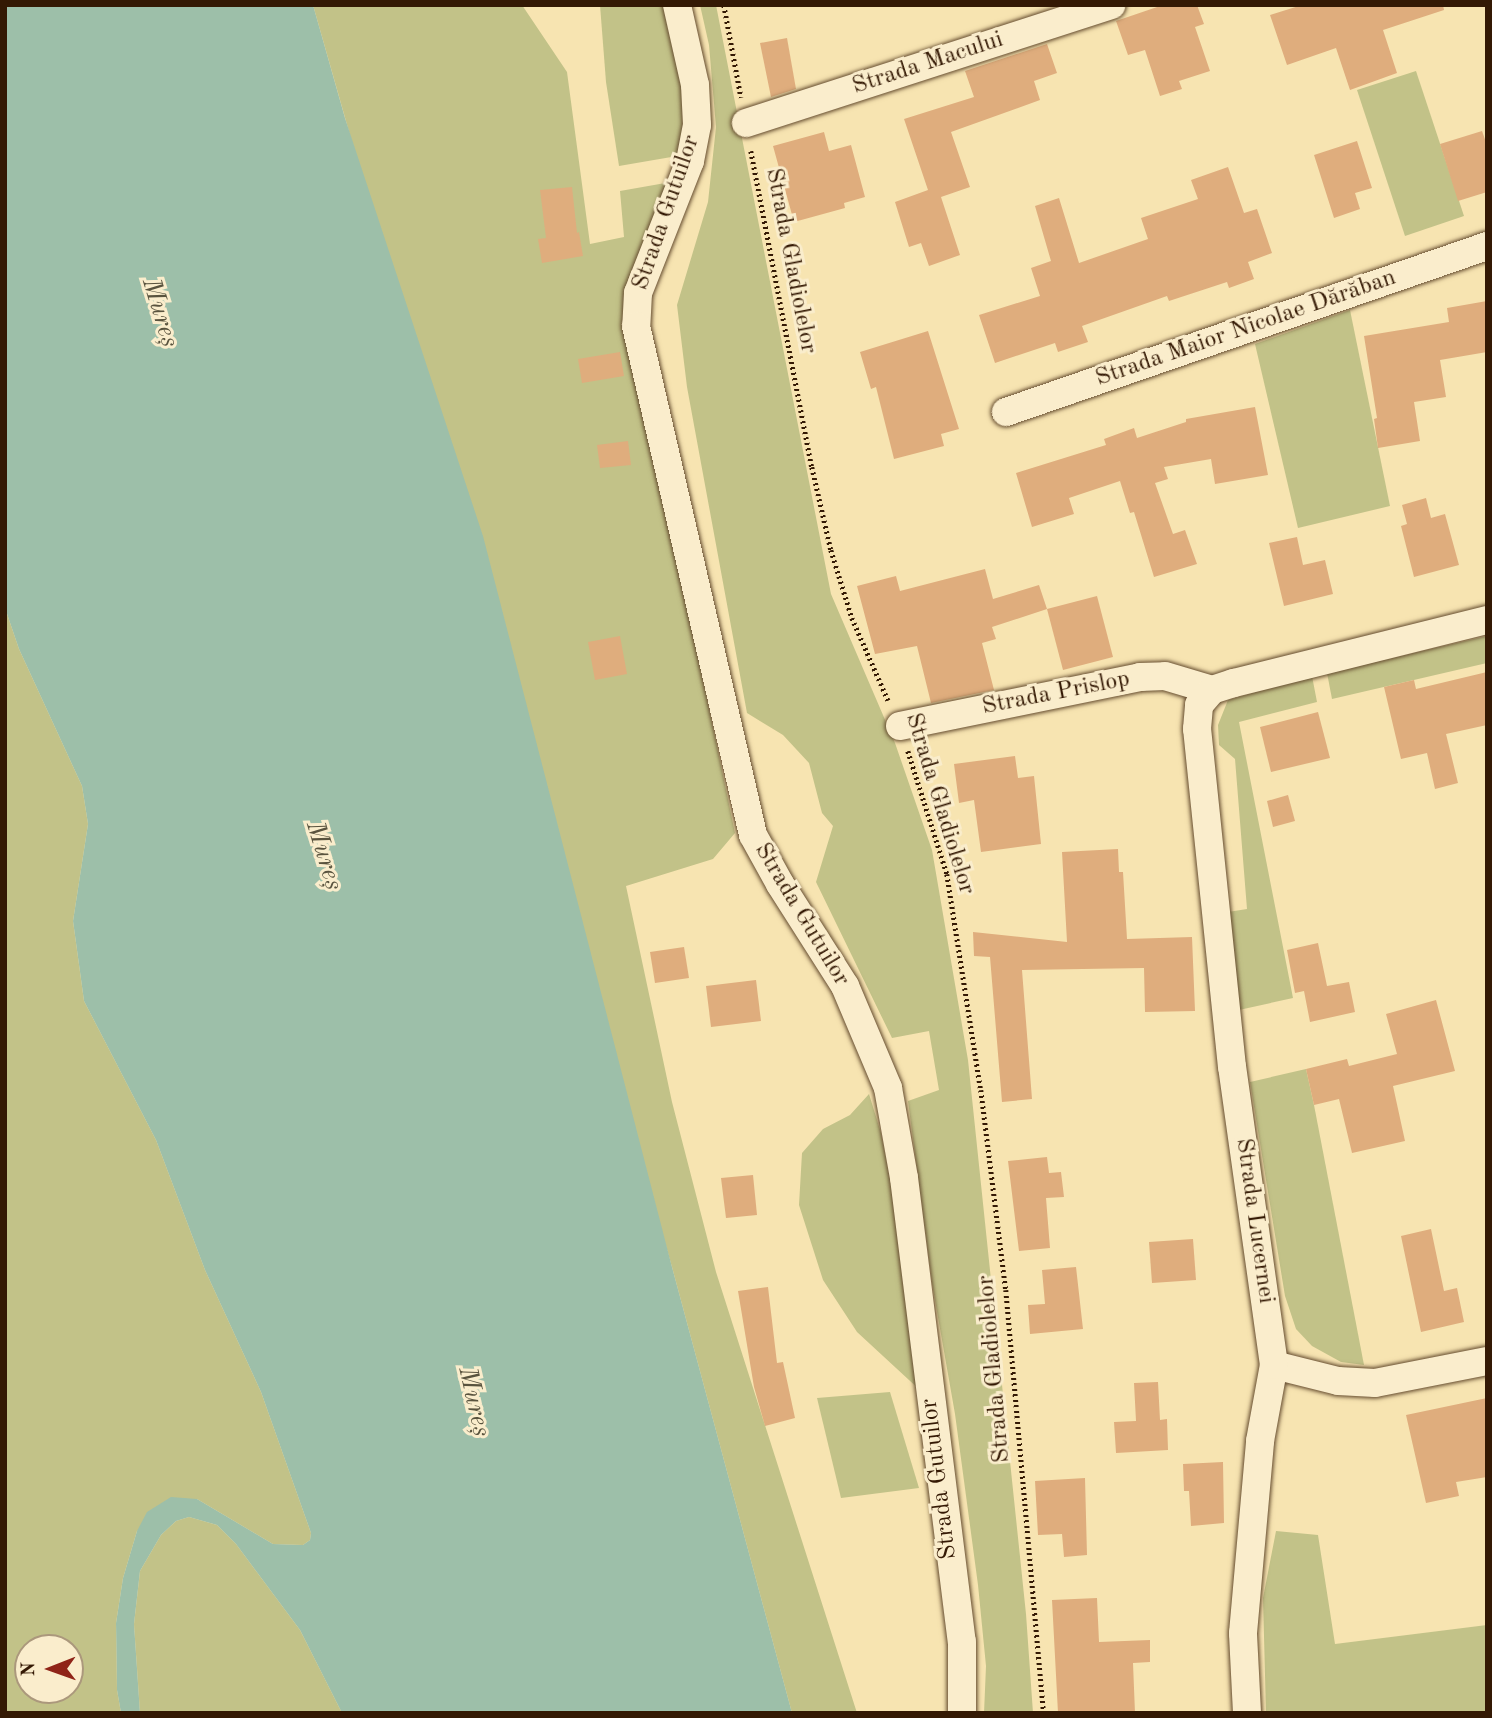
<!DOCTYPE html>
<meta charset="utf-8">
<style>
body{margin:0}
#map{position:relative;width:1492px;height:1718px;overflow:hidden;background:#f7e4b1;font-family:"Old Standard TT",serif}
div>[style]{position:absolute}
.green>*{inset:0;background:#c2c288}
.water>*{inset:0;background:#9dbfa9}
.building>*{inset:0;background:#dfad7d}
.path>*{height:4.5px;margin-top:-2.25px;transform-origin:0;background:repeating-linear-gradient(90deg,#341904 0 2px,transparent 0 5.5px)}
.roads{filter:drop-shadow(0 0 2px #654c2f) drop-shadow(0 0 2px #654c2f)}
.minor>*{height:28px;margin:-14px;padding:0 14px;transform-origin:14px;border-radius:14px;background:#faedcc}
span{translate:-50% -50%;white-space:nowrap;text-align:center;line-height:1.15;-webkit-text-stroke:6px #faedcc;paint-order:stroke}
.street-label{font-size:24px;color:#341904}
.water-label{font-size:26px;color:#59533e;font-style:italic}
.frame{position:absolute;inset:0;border:7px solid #341904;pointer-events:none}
.north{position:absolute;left:14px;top:1634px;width:70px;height:70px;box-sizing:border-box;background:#faedcc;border:2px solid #ab987c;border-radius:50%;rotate:269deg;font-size:19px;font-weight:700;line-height:28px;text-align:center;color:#341904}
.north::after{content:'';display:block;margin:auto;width:24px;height:32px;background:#8f2418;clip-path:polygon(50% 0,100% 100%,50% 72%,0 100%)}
</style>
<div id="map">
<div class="green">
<i style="clip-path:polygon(313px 5px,522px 5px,567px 72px,590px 244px,624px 237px,620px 191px,671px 182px,632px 277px,655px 449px,735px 833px,713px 859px,626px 886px,672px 1102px,716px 1272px,857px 1713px,792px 1713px,672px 1267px)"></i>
<i style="clip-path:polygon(600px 5px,672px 5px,686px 71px,683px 155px,619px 166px,606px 82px)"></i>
<i style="clip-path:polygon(700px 5px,716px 5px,831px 594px,895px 743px,932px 850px,968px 1060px,1026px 1614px,1033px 1713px,984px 1713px,986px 1666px,978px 1585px,955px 1414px,932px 1283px,908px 1101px,939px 1090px,929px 1031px,892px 1038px,816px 882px,833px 826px,822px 813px,809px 763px,783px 735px,747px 713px,687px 387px,677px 305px,708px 202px,716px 127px,709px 45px)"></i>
<i style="clip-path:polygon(1416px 71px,1464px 216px,1405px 236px,1357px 90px)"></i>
<i style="clip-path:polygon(1350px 310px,1390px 506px,1298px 528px,1255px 344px)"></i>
<i style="clip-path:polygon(evenodd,5px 608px,19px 649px,82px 786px,88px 824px,73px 921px,84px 1001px,156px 1140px,205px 1270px,261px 1392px,311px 1533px,310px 1540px,303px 1545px,273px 1544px,197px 1499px,137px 1531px,123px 1578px,116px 1623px,117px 1690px,121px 1713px,5px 1713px,5px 608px,28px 1648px,70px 1648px,70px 1690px,28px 1690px,28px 1648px)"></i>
<i style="clip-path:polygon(1487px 636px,1487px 663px,1332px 699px,1327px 673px)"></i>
<i style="clip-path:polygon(1312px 676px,1317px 702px,1239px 722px,1293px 998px,1239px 1010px,1228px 912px,1247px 909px,1235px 759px,1219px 745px,1218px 725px,1228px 700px)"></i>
<i style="clip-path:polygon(1306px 1069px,1314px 1105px,1364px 1365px,1341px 1362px,1312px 1346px,1296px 1329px,1285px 1296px,1250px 1082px)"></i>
<i style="clip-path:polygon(869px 1094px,881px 1133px,897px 1214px,922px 1392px,857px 1332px,823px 1280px,799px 1205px,802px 1153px,823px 1129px,850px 1115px)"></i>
<i style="clip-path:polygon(890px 1392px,919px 1488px,841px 1498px,817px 1398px)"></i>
<i style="clip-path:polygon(189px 1517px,217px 1525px,236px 1544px,300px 1630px,342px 1713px,140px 1713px,134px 1624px,140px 1571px,161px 1535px,176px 1521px)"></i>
<i style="clip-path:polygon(1276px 1531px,1318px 1535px,1335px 1644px,1487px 1625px,1487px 1713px,1266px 1713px,1263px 1598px)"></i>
</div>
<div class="water">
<i style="clip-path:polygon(5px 5px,313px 5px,345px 118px,483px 536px,672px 1267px,792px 1713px,342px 1713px,300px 1630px,236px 1544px,217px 1525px,189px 1517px,176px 1521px,161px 1535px,140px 1571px,134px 1624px,140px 1713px,121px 1713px,117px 1690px,116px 1623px,123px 1578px,137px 1531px,147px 1512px,171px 1497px,197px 1499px,273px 1544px,303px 1545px,310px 1540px,311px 1533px,261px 1392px,205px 1270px,156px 1140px,84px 1001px,73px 921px,88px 824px,82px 786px,19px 649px,5px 608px)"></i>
</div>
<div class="building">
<i style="clip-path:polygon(1163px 5px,1197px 5px,1204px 24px,1195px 27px,1210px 71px,1179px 81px,1182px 89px,1160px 96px,1145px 50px,1128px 55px,1116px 21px)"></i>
<i style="clip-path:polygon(1302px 5px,1443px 5px,1444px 10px,1383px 30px,1397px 73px,1350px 90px,1336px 48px,1287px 65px,1270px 15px)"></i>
<i style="clip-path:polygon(787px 38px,796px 89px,771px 97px,760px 43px)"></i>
<i style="clip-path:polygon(1047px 44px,1057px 73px,1034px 81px,1040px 100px,951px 132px,970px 187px,941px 197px,960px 255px,929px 266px,921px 243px,909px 247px,895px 202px,928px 190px,904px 119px,974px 97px,965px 71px)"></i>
<i style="clip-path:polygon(1482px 131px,1487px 145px,1487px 192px,1458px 201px,1440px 144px)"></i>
<i style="clip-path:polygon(824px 132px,829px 151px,851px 145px,865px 197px,844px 203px,845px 208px,794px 222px,773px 146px)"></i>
<i style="clip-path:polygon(1357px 141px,1372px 188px,1355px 193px,1360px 209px,1334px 218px,1314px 155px)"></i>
<i style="clip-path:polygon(1228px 167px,1244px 213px,1257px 209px,1272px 253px,1248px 262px,1254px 279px,1229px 288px,1227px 282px,1169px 301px,1167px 296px,1082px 326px,1088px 342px,1058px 352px,1055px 343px,995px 363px,979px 315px,1040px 296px,1031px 268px,1051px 261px,1035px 206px,1059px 198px,1079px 263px,1148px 239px,1141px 218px,1198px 199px,1191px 180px)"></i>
<i style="clip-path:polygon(572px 187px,577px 233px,579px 232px,583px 256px,542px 263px,538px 239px,546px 238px,540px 190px)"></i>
<i style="clip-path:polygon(1487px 301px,1487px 352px,1440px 360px,1446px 397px,1414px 402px,1420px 441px,1378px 448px,1374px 419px,1377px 418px,1364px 336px,1449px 322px,1447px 308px)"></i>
<i style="clip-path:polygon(928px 331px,959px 429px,941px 434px,944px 446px,894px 459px,876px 387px,871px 389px,860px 352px)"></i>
<i style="clip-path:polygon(620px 352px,624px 376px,582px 383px,578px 359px)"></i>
<i style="clip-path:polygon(1255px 407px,1268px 475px,1215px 484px,1211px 459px,1164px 467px,1168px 479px,1155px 483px,1173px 534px,1185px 530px,1197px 564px,1154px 577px,1134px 512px,1130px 513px,1120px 481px,1069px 498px,1074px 514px,1032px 527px,1016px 473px,1106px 445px,1104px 439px,1134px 428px,1137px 438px,1186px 422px,1186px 419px)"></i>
<i style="clip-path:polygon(628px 441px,631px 465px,600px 468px,597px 445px)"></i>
<i style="clip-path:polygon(1426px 498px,1431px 518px,1445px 514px,1459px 565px,1414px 577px,1401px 526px,1407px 524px,1402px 505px)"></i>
<i style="clip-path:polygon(1297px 537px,1303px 565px,1325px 560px,1333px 594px,1284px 606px,1269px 543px)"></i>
<i style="clip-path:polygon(985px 569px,993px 599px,1039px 585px,1047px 609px,992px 627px,996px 639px,982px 643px,994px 690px,931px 703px,917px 646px,875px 654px,857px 586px,896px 576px,900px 591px)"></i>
<i style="clip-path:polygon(1097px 596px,1113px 657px,1063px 670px,1047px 609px)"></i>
<i style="clip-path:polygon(620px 636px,627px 674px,595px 680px,588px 642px)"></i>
<i style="clip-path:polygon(1487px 672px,1487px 725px,1446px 734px,1458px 783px,1435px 789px,1427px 753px,1401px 759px,1384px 687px,1414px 680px,1416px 689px)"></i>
<i style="clip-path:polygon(1318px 712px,1330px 758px,1271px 772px,1260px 727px)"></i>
<i style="clip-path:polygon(1015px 756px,1018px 778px,1034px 776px,1041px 844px,981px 852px,974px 800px,959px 803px,954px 764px)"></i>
<i style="clip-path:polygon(1288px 795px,1295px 821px,1273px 827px,1267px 801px)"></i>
<i style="clip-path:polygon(1118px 849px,1119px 872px,1123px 872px,1127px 939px,1192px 937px,1195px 1011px,1145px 1012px,1144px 968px,1022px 970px,1032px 1099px,1002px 1102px,990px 957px,974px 956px,973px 932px,1067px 942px,1062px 852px)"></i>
<i style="clip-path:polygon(1318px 943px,1327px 986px,1349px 982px,1355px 1012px,1310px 1022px,1304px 991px,1295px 993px,1287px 950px)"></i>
<i style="clip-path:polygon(684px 947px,689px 978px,655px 983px,650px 952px)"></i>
<i style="clip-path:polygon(756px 980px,761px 1021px,711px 1027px,706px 986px)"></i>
<i style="clip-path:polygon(1436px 1000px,1455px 1071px,1393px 1086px,1405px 1141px,1352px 1153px,1339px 1099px,1314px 1105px,1306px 1069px,1347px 1059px,1349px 1066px,1397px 1054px,1386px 1014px)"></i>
<i style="clip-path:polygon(1047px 1157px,1049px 1173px,1061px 1172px,1064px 1197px,1046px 1198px,1050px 1248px,1019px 1251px,1008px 1161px)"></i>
<i style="clip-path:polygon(753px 1175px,757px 1215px,726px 1218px,721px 1178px)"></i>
<i style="clip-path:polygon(1431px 1229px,1444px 1291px,1457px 1288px,1464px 1322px,1421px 1332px,1401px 1236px)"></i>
<i style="clip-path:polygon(1193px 1239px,1196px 1280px,1152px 1283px,1149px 1242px)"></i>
<i style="clip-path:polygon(1076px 1267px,1083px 1329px,1030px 1334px,1028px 1305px,1045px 1304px,1042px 1270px)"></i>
<i style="clip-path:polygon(768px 1287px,777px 1363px,783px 1362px,795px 1418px,765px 1426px,754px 1387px,738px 1291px)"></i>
<i style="clip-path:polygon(1158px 1382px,1160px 1420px,1167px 1419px,1168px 1450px,1116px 1453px,1114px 1422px,1136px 1421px,1134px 1383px)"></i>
<i style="clip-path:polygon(1487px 1398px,1487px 1477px,1456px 1482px,1459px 1496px,1426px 1503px,1406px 1415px)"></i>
<i style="clip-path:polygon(1223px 1462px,1224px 1523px,1191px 1526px,1189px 1491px,1184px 1491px,1183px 1464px)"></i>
<i style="clip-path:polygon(1085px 1478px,1087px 1555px,1064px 1557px,1062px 1534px,1038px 1535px,1035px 1481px)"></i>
<i style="clip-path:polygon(1097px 1598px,1099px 1642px,1150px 1640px,1150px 1662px,1133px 1663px,1135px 1713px,1058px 1713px,1052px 1600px)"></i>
</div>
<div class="path">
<i style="left:724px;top:5px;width:94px;rotate:79.5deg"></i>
<i style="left:751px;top:151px;width:322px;rotate:79.1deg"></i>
<i style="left:812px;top:467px;width:85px;rotate:77.1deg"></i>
<i style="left:831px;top:550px;width:71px;rotate:72.8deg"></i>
<i style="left:852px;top:618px;width:90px;rotate:66.3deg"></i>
<i style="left:908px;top:751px;width:129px;rotate:72.4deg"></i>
<i style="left:947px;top:874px;width:219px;rotate:81.1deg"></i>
<i style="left:981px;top:1090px;width:202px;rotate:82.9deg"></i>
<i style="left:1006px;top:1290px;width:425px;rotate:84.9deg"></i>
</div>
<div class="roads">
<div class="minor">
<i style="left:677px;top:5px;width:82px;rotate:77.3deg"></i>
<i style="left:695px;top:85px;width:40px;rotate:87.1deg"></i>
<i style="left:697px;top:125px;width:37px;rotate:101deg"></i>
<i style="left:690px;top:161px;width:142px;rotate:111.5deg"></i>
<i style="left:638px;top:293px;width:33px;rotate:93deg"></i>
<i style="left:636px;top:326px;width:522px;rotate:77.05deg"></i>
<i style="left:753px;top:835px;width:56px;rotate:61.1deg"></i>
<i style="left:780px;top:884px;width:121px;rotate:57.5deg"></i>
<i style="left:845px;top:986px;width:111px;rotate:67.1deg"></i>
<i style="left:888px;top:1088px;width:91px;rotate:79.9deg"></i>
<i style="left:904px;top:1178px;width:468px;rotate:82.9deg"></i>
<i style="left:962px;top:1642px;width:71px;rotate:90deg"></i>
<i style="left:746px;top:123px;width:384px;rotate:-17.9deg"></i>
<i style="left:1006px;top:412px;width:509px;rotate:-19.04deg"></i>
<i style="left:900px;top:726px;width:245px;rotate:-11.5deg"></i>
<i style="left:1140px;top:677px;width:25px;rotate:-2deg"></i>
<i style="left:1165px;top:676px;width:49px;rotate:16.6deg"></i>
<i style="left:1274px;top:1365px;width:66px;rotate:14deg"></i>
<i style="left:1338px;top:1381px;width:37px;rotate:3deg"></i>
<i style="left:1375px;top:1383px;width:114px;rotate:-11.1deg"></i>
<i style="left:1247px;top:1713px;width:80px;rotate:-92.9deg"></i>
<i style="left:1243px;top:1633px;width:193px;rotate:-84.9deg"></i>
<i style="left:1260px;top:1441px;width:77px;rotate:-79.6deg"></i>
<i style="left:1274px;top:1365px;width:301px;rotate:-98deg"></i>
<i style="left:1232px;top:1067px;width:340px;rotate:-95.9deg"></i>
<i style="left:1197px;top:729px;width:24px;rotate:-85deg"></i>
<i style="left:1199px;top:705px;width:20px;rotate:-49deg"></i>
<i style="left:1212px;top:690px;width:23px;rotate:-18deg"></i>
<i style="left:1234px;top:683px;width:261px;rotate:-14deg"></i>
</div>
</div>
<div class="street-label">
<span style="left:928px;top:64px;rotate:-18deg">Strada Macului</span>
<span style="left:667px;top:213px;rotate:-71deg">Strada Gutuilor</span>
<span style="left:790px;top:261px;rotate:79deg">Strada Gladiolelor</span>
<span style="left:1246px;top:329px;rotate:-19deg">Strada Maior Nicolae Dărăban</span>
<span style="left:1056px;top:694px;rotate:-11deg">Strada Prislop</span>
<span style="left:939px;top:804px;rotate:73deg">Strada Gladiolelor</span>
<span style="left:801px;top:915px;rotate:59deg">Strada Gutuilor</span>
<span style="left:1254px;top:1221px;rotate:82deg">Strada Lucernei</span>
<span style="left:995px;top:1369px;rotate:-95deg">Strada Gladiolelor</span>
<span style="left:940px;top:1479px;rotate:-97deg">Strada Gutuilor</span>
</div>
<div class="water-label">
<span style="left:159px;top:313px;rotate:73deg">Mureș</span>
<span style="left:323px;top:856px;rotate:73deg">Mureș</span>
<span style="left:473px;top:1402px;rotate:77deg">Mureș</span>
</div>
<div class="frame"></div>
<div class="north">N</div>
</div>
